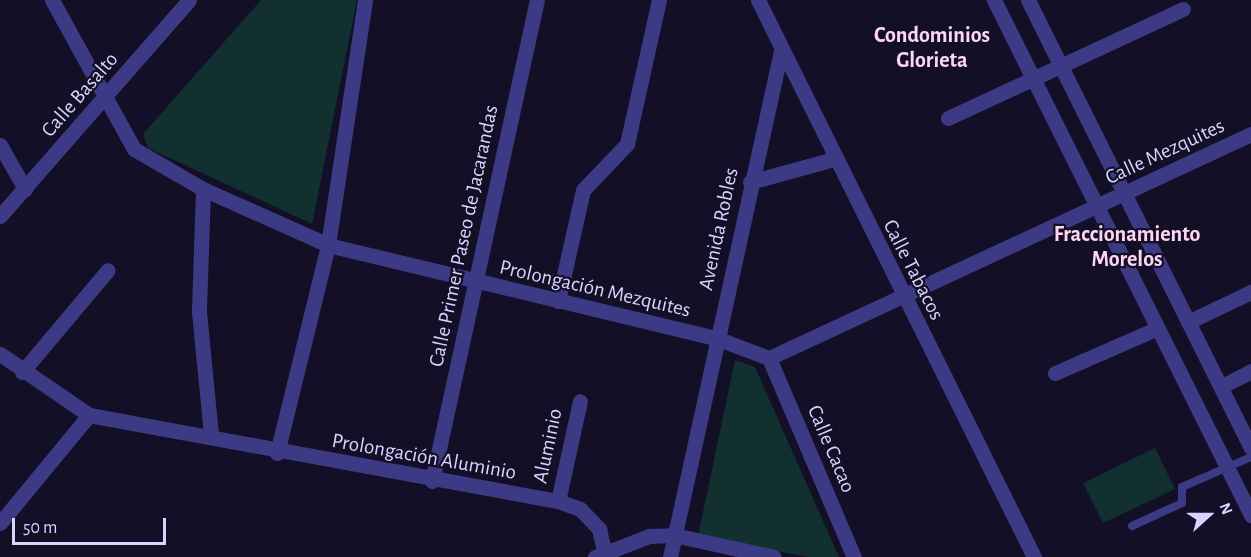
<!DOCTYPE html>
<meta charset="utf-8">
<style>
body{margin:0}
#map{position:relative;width:1251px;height:557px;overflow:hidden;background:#130f26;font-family:"Alegreya Sans",sans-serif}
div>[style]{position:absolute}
.green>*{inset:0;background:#12302f}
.service>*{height:8px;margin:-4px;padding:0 4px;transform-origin:4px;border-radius:4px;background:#3d3a85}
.minor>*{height:15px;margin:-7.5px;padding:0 7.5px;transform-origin:7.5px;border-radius:7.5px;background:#3d3a85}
.tertiary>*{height:15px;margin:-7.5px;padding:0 7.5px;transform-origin:7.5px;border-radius:7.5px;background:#3d3a85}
span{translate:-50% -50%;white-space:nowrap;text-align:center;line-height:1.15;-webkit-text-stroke:4.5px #130f26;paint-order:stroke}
.street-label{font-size:21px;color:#d9d4ff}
.neighbourhood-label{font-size:22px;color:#ffd6f0;font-weight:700}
.north{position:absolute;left:1179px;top:485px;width:60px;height:60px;-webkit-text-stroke:4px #130f26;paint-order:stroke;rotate:69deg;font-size:16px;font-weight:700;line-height:24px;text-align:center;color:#d9d4ff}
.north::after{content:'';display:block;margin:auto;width:21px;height:27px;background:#d9d4ff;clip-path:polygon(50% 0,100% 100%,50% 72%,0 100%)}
.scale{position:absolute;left:12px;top:518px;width:154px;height:27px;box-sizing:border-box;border:3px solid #d9d4ff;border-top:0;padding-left:8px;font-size:18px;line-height:21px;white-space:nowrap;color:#d9d4ff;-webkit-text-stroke:4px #130f26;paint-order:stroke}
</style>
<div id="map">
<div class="green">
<i style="clip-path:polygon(261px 0,357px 0,312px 224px,148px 148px,143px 134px)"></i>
<i style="clip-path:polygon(735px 360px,755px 367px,839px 557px,808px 557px,698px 536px)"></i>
<i style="clip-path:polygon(1155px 448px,1175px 489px,1103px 523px,1083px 483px)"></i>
</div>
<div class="service">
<i style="left:1132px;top:526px;width:55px;rotate:-24.7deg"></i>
<i style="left:1182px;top:503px;width:16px;rotate:-90deg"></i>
<i style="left:1182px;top:487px;width:75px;rotate:-23.5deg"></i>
</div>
<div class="minor">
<i style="left:52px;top:0;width:170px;rotate:61.2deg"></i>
<i style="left:134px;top:149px;width:80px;rotate:30.1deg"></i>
<i style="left:203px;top:189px;width:137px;rotate:24.1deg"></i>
<i style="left:328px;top:245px;width:399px;rotate:13.5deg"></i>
<i style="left:716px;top:338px;width:57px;rotate:20.7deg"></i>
<i style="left:769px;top:358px;width:532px;rotate:-24.93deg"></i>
<i style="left:758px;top:0;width:622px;rotate:63.64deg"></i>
<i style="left:948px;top:118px;width:259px;rotate:-24.9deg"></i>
<i style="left:0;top:145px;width:51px;rotate:60.4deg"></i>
<i style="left:750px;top:182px;width:87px;rotate:-15.3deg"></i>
<i style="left:203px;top:189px;width:123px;rotate:91.9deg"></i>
<i style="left:199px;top:312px;width:124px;rotate:84.4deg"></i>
<i style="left:0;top:216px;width:287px;rotate:-48.8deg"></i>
<i style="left:558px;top:301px;width:114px;rotate:-77.3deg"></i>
<i style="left:583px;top:190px;width:64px;rotate:-46.3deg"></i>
<i style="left:627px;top:144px;width:148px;rotate:-77.5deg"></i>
<i style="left:1188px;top:322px;width:70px;rotate:-25.5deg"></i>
<i style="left:0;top:354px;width:108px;rotate:34.4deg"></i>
<i style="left:89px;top:415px;width:477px;rotate:10.4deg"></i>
<i style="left:558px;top:501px;width:23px;rotate:20deg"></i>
<i style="left:580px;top:509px;width:28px;rotate:46deg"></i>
<i style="left:599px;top:529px;width:23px;rotate:77deg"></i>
<i style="left:769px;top:358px;width:216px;rotate:66.9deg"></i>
<i style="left:22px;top:372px;width:133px;rotate:-49.9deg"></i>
<i style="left:1055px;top:373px;width:112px;rotate:-23.6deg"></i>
<i style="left:1222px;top:386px;width:33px;rotate:-27deg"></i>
<i style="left:277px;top:453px;width:214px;rotate:-76.2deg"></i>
<i style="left:328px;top:245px;width:248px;rotate:-81.4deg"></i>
<i style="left:432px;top:481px;width:492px;rotate:-77.7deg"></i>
<i style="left:558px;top:501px;width:102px;rotate:-77.6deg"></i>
<i style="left:0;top:523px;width:140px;rotate:-50.5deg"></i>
<i style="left:595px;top:557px;width:58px;rotate:-21.3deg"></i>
<i style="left:649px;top:536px;width:25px;rotate:-2deg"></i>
<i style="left:674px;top:535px;width:102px;rotate:12.4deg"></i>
<i style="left:670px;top:557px;width:518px;rotate:-77.63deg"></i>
</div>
<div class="tertiary">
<i style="left:994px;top:0;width:576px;rotate:63.48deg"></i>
<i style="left:1028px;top:0;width:500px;rotate:63.54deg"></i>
</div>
<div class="street-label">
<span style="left:80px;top:95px;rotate:-49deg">Calle Basalto</span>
<span style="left:1165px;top:152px;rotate:-25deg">Calle Mezquites</span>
<span style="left:719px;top:229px;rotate:-78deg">Avenida Robles</span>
<span style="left:464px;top:236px;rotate:-78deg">Calle Primer Paseo de Jacarandas</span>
<span style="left:913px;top:270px;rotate:63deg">Calle Tabacos</span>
<span style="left:595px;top:289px;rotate:13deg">Prolongación Mezquites</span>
<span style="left:548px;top:446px;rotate:-78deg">Aluminio</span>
<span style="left:831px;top:449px;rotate:67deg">Calle Cacao</span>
<span style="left:424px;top:457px;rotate:10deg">Prolongación Aluminio</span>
</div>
<div class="neighbourhood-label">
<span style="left:932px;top:48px">Condominios<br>Glorieta</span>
<span style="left:1127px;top:247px">Fraccionamiento<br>Morelos</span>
</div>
<div class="north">N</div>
<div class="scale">50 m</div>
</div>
